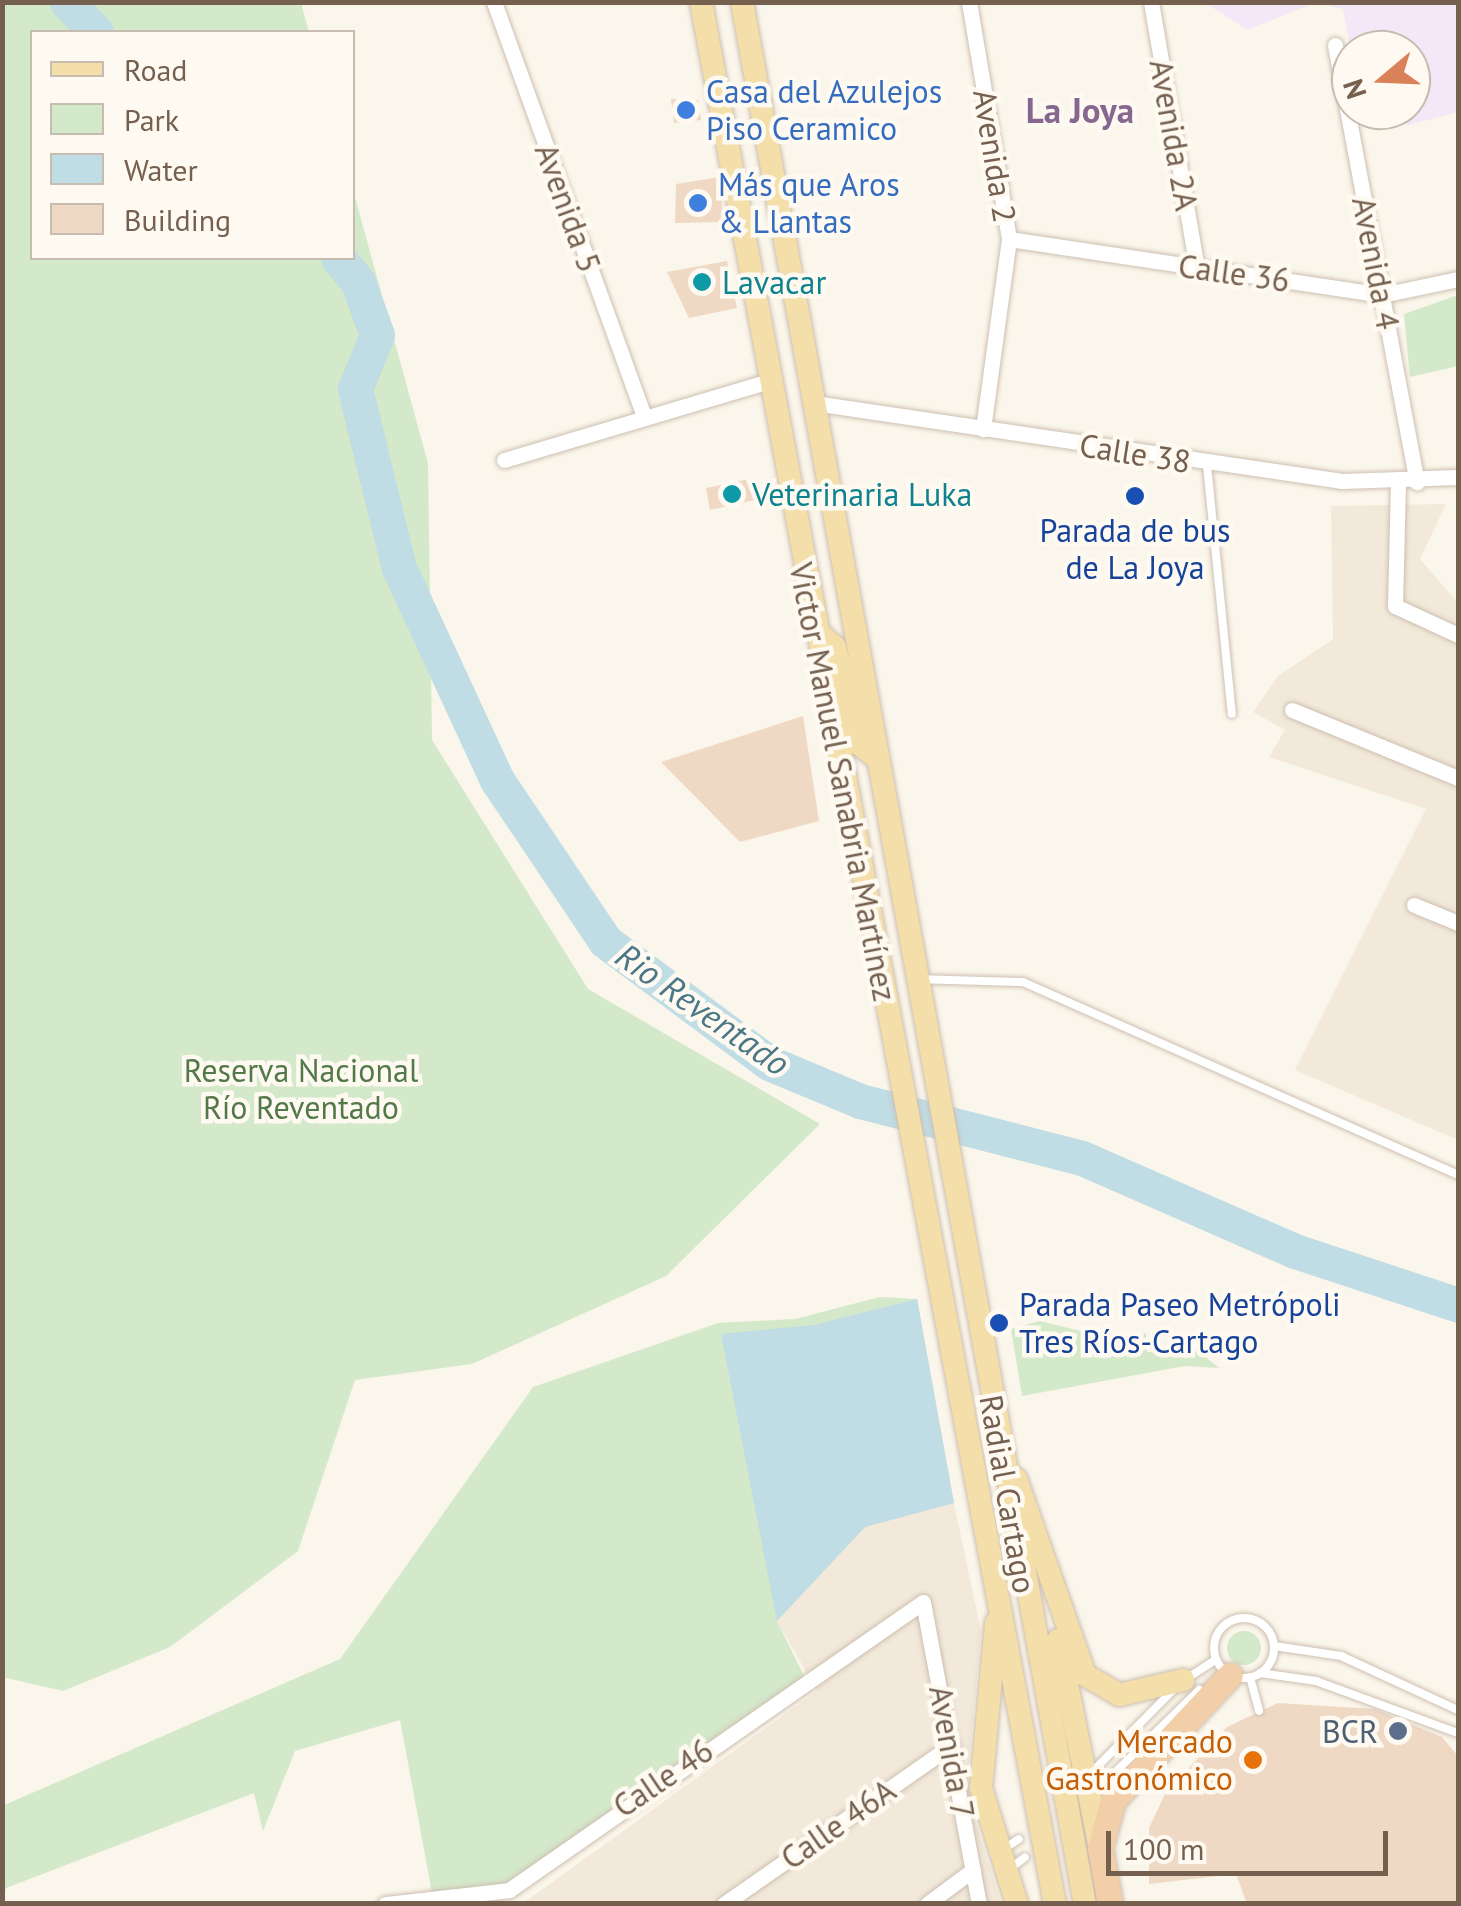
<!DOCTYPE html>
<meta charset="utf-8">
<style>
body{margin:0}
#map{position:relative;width:1461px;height:1906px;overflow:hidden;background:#fbf6eb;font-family:"PT Sans",sans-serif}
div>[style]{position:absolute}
.residential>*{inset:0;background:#f2e9da}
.education>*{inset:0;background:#f3e7f8}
.green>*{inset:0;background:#d4e8ca}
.round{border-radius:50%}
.water>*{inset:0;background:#c0dce4}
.river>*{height:35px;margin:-17.5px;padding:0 17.5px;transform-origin:17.5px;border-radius:17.5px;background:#c0dce4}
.building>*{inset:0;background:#efd9c5}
.roads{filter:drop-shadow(0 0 2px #cdbfb1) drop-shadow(0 0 2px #cdbfb1)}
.service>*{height:8px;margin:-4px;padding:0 4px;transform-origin:4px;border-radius:4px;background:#fff}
.service>.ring{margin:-4px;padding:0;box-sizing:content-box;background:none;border:8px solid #fff;border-radius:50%}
.minor>*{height:15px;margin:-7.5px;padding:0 7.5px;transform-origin:7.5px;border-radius:7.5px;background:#fff}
.primary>*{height:22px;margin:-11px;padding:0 11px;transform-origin:11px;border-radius:11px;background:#f4dea9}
.trunk>*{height:25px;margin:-12.5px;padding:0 12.5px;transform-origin:12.5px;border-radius:12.5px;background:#f2cfa8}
.dots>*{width:28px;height:28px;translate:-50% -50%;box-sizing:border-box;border:5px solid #fefaf1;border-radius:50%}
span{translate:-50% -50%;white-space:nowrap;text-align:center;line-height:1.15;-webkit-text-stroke:9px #fefaf1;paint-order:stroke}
.shop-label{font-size:32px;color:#366cbe}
.left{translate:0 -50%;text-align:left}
.street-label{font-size:32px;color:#75604f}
.culture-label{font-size:32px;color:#0d838f}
.transit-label{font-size:32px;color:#164399}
.park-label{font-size:32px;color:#537948}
.service-label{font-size:32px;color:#4e5e75}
.right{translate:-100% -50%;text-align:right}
.food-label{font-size:32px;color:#c56008}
.neighbourhood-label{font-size:35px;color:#866790;font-weight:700}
.water-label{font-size:35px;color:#4b7786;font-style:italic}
.frame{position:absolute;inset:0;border:5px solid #75604f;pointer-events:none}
.legend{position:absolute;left:30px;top:30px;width:325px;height:230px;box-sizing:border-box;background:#fefaf1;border:2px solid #c7bcb0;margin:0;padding:12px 18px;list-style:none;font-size:30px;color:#75604f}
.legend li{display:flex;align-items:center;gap:20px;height:50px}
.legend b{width:50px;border:2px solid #c7bcb0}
.north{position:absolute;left:1331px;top:30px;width:100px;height:100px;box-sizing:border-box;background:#fefaf1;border:2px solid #c7bcb0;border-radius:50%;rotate:251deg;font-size:28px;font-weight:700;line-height:40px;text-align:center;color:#75604f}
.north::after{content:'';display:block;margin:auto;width:35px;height:45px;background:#db815a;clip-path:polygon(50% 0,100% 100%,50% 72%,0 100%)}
.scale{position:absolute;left:1106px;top:1831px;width:282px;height:45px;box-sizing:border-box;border:5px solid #75604f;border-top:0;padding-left:12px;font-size:30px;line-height:35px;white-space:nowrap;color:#75604f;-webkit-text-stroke:8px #fefaf1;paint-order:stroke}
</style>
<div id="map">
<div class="residential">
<i style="clip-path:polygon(1446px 504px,1420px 559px,1458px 603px,1458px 1140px,1295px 1070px,1426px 809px,1269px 757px,1285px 730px,1253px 712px,1278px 676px,1333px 639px,1331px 506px)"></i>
<i style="clip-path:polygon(954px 1503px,981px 1631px,969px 1762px,976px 1823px,1001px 1903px,522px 1904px,817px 1691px,777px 1621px,865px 1527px)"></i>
</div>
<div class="education">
<i style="clip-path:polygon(1205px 3px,1314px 3px,1248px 30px)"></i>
<i style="clip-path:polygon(1316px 3px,1458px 3px,1458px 112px,1408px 125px,1400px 110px,1411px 110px,1411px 50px,1351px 51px,1343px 9px)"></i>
</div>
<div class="green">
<i style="clip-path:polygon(3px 2px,301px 3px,309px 32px,32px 32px,32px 258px,352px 258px,353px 190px,428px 463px,432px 740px,588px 989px,820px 1124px,666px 1276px,472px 1364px,355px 1380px,298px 1551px,170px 1647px,63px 1691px,2px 1677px)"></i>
<i style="clip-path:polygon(1458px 295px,1458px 366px,1410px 377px,1404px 314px)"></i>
<i style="clip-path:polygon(880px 1297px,917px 1299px,954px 1503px,865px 1527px,777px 1621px,806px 1680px,509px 1890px,433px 1898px,400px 1720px,295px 1751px,263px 1831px,254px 1793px,6px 1888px,2px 1903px,2px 1806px,340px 1659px,533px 1387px,718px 1323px,795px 1319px)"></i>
<i style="clip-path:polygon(1040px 1321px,1117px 1340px,1146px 1333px,1147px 1352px,1198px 1351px,1219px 1368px,1185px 1366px,1022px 1396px,1011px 1329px)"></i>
<i class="round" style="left:1227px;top:1631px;width:34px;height:34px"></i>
</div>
<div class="water">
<i style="clip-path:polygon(917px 1299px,954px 1503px,865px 1527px,777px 1621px,721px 1334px,814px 1325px)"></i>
</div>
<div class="river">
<i style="left:67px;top:2px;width:42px;rotate:46deg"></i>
<i style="left:338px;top:258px;width:31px;rotate:50deg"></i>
<i style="left:358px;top:282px;width:56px;rotate:70.3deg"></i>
<i style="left:377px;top:335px;width:58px;rotate:112.2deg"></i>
<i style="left:355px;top:389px;width:184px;rotate:76.2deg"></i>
<i style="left:399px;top:568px;width:234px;rotate:65.2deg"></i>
<i style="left:497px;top:780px;width:194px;rotate:56.1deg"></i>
<i style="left:605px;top:941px;width:204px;rotate:36.6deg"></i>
<i style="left:769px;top:1063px;width:99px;rotate:22.7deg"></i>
<i style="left:860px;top:1101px;width:229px;rotate:14.4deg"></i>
<i style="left:1082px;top:1158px;width:232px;rotate:23.6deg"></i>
<i style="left:1295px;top:1251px;width:172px;rotate:18.3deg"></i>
</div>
<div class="building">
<i style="clip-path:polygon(671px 99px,698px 100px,701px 120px,674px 123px)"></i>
<i style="clip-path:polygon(720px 177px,723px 222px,675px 223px,676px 184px)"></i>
<i style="clip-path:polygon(727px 261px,737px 308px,689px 318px,667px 272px)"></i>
<i style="clip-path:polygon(754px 478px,759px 499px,710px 510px,706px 488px)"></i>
<i style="clip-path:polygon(803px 716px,819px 821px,740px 842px,661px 762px)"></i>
<i style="clip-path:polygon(1278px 1703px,1375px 1709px,1442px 1737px,1458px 1756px,1458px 1904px,1247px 1904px,1236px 1874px,1149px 1884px,1149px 1828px,1165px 1794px,1227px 1727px)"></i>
</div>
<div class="roads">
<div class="service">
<i style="left:1207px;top:465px;width:250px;rotate:84.3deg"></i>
<i style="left:919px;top:979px;width:104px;rotate:1.7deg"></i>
<i style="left:1023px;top:982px;width:476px;rotate:23.9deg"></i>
<i class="ring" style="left:1214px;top:1618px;width:52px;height:52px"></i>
<i style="left:1274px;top:1646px;width:68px;rotate:8.5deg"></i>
<i style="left:1341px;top:1656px;width:129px;rotate:24.8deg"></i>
<i style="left:1260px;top:1673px;width:57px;rotate:8.1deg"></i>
<i style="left:1316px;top:1681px;width:151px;rotate:20.1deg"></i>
<i style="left:1250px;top:1677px;width:35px;rotate:75deg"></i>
<i style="left:1186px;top:1679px;width:35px;rotate:-33deg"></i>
<i style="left:1090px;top:1774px;width:121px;rotate:-45.3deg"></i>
<i style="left:1095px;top:1792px;width:146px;rotate:-44.4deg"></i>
<i style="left:1002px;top:1850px;width:20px;rotate:-33deg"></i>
<i style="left:1008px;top:1870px;width:21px;rotate:-37deg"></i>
</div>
<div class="minor">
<i style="left:494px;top:2px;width:438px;rotate:70.1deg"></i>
<i style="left:969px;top:2px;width:240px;rotate:80.4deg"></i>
<i style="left:1009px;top:239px;width:192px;rotate:97.8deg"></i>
<i style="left:1151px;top:2px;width:269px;rotate:80.2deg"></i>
<i style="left:1335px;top:45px;width:445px;rotate:79.4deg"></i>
<i style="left:1009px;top:239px;width:377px;rotate:8.5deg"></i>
<i style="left:1382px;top:295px;width:78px;rotate:-11.9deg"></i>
<i style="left:814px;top:403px;width:534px;rotate:8.4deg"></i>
<i style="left:1342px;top:481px;width:116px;rotate:-2deg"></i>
<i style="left:504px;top:460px;width:277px;rotate:-16.6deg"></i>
<i style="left:1398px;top:483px;width:123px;rotate:91.4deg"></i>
<i style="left:1395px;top:606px;width:69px;rotate:24.7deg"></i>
<i style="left:1292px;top:710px;width:179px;rotate:22.3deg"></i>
<i style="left:1414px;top:905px;width:48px;rotate:22.2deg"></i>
<i style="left:385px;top:1904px;width:125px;rotate:-6.4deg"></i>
<i style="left:509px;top:1890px;width:504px;rotate:-34.82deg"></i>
<i style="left:923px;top:1602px;width:307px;rotate:79.5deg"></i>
<i style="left:724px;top:1904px;width:278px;rotate:-34.9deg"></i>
<i style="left:927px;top:1904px;width:57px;rotate:-36.5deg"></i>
</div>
<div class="primary">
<i style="left:701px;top:2px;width:1935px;rotate:79.46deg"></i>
<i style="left:742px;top:2px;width:1933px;rotate:79.78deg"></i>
<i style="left:813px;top:628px;width:29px;rotate:41deg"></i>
<i style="left:835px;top:647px;width:100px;rotate:76.1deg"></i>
<i style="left:859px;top:744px;width:23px;rotate:38deg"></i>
<i style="left:1016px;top:1479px;width:208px;rotate:70.6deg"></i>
<i style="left:1085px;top:1675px;width:39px;rotate:30deg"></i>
<i style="left:1119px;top:1695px;width:66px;rotate:-13.2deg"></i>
<i style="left:996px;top:1623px;width:166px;rotate:95.2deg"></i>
<i style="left:981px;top:1788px;width:121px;rotate:72.8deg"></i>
<i style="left:1058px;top:1640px;width:212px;rotate:78.6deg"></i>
</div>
<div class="trunk">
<i style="left:1110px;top:1904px;width:57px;rotate:-100.1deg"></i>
<i style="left:1100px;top:1848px;width:50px;rotate:-74.8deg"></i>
<i style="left:1113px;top:1800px;width:171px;rotate:-46.9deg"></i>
</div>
</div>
<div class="dots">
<i style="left:686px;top:110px;background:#3f7fe0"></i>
<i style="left:698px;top:203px;background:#3f7fe0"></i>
<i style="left:702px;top:282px;background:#0f9aa8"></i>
<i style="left:732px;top:494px;background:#0f9aa8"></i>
<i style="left:1135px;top:496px;background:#1a4fb4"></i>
<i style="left:999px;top:1323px;background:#1a4fb4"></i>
<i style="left:1398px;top:1731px;background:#5c6f8a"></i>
<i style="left:1253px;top:1760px;background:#e8710a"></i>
</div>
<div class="shop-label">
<span class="left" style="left:706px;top:110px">Casa del Azulejos<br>Piso Ceramico</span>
<span class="left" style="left:718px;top:203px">Más que Aros<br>&amp; Llantas</span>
</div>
<div class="street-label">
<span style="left:1174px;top:135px;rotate:80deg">Avenida 2A</span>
<span style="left:995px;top:156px;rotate:81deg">Avenida 2</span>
<span style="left:568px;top:208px;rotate:70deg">Avenida 5</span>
<span style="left:1376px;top:263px;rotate:79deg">Avenida 4</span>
<span style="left:1234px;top:273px;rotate:8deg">Calle 36</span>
<span style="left:1135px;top:453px;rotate:9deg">Calle 38</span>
<span style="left:843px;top:782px;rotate:79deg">Victor Manuel Sanabria Martínez</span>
<span style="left:1008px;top:1494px;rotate:80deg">Radial Cartago</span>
<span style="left:952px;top:1752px;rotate:80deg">Avenida 7</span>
<span style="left:663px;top:1778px;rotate:-34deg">Calle 46</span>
<span style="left:838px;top:1824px;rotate:-35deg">Calle 46A</span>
</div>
<div class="culture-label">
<span class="left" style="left:722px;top:282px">Lavacar</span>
<span class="left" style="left:752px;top:494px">Veterinaria Luka</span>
</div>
<div class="transit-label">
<span style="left:1135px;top:549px">Parada de bus<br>de La Joya</span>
<span class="left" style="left:1019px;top:1323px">Parada Paseo Metrópoli<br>Tres Ríos-Cartago</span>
</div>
<div class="park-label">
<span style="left:301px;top:1089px">Reserva Nacional<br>Río Reventado</span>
</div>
<div class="service-label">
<span class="right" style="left:1378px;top:1731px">BCR</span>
</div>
<div class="food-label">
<span class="right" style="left:1233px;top:1760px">Mercado<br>Gastronómico</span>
</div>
<div class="neighbourhood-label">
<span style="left:1080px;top:110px">La Joya</span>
</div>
<div class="water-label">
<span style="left:703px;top:1009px;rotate:35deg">Rio Reventado</span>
</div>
<div class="frame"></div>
<ul class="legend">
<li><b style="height:12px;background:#f4dea9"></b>Road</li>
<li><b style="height:28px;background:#d4e8ca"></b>Park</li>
<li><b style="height:28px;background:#c0dce4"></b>Water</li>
<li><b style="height:28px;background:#efd9c5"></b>Building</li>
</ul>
<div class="north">N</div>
<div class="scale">100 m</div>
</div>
